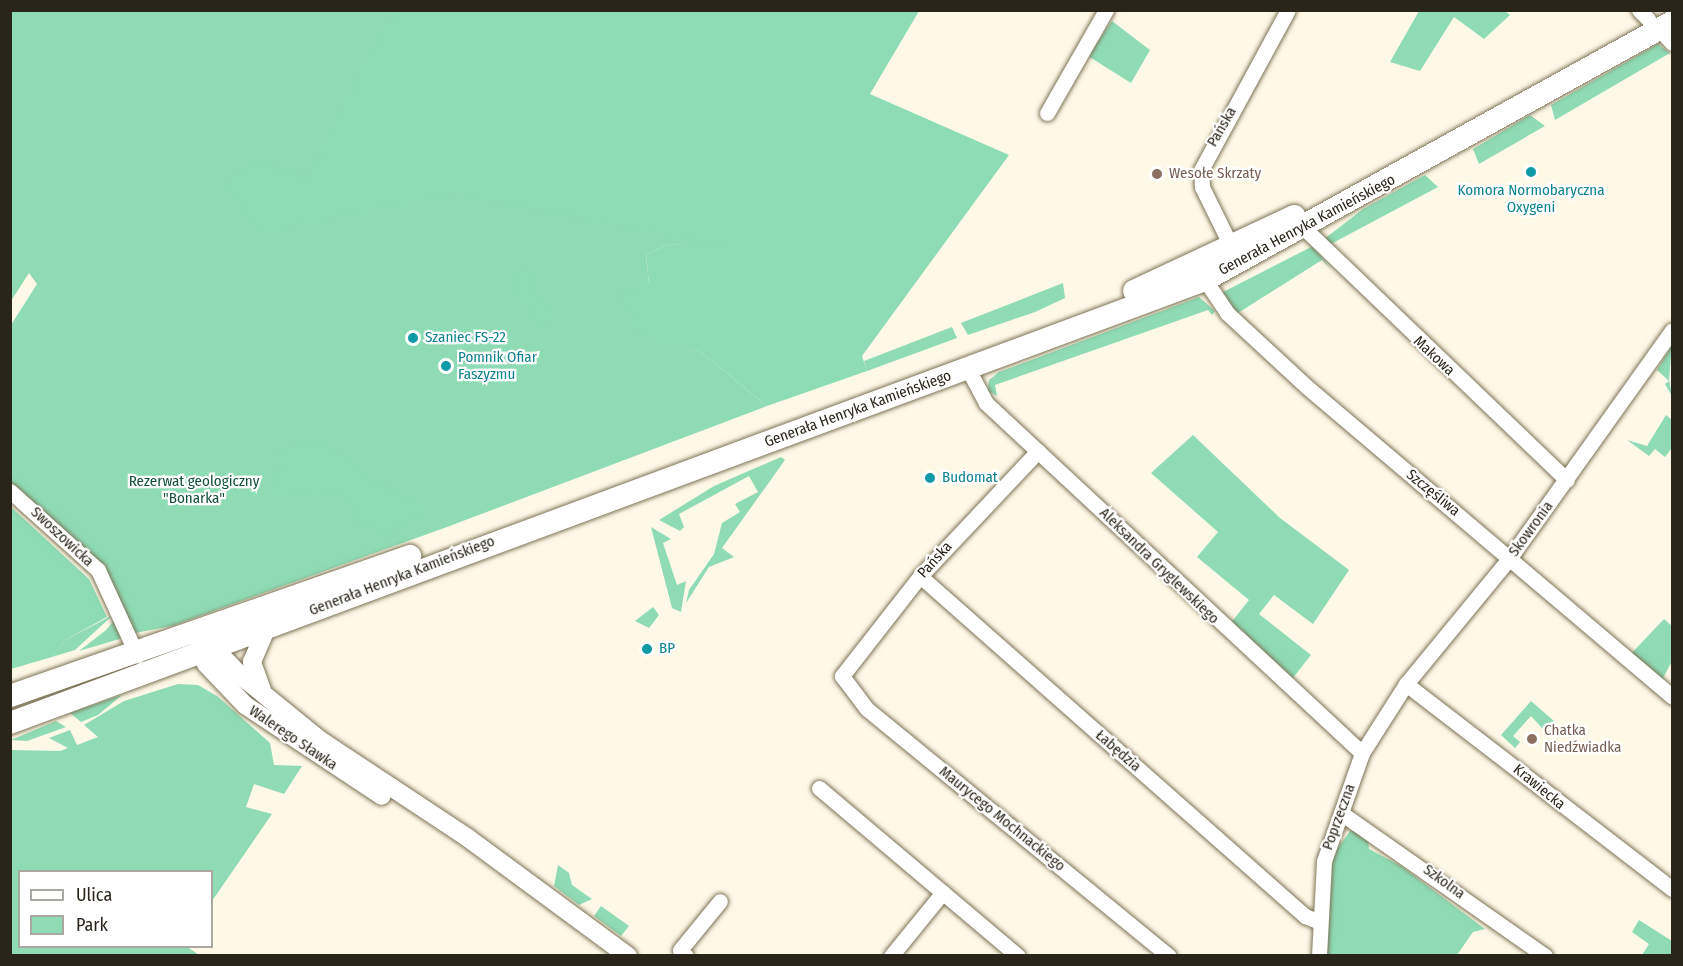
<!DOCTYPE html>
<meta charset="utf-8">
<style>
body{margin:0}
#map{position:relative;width:1683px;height:966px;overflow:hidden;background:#fef8e6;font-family:"Fira Sans Condensed",sans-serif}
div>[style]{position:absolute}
.green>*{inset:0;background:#8fdbb6}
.forest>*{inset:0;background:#8ddcb6}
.roads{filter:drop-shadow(0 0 2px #7c7357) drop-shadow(0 0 2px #7c7357)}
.minor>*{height:15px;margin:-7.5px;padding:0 7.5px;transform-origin:7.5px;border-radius:7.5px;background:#fff}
.tertiary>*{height:18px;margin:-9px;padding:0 9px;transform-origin:9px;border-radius:9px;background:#fff}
.primary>*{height:22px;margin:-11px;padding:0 11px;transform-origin:11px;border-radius:11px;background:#fff}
.dots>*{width:16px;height:16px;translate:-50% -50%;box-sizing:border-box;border:3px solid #fff;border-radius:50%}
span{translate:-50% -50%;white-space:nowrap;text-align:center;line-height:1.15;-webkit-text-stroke:4.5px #fff;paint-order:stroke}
.street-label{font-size:15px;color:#29251a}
.education-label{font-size:15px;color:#785e54}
.left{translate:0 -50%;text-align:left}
.culture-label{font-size:15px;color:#0d838f}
.park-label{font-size:15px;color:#125139}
.frame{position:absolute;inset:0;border:12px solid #29251a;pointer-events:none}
.legend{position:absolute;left:18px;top:870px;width:195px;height:78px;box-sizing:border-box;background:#fff;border:2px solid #a9a8a3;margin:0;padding:8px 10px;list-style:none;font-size:18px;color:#29251a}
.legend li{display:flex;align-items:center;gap:12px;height:30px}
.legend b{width:30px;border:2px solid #a9a8a3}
</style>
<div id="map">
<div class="green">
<i style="clip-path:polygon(11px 11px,846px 11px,732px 248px,670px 244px,646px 254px,649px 284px,640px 332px,702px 353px,767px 406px,447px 527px,172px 626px,135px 633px,97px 560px,11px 483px,11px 325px,37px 284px,29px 273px,11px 301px)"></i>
<i style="clip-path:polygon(1419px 11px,1505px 11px,1510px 15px,1484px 39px,1454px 17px,1420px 71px,1390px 62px)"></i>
<i style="clip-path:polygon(1112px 21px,1150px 50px,1131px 83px,1088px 56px)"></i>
<i style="clip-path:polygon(1658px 44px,1670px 53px,1555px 120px,1551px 105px)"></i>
<i style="clip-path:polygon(1530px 115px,1545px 126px,1479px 164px,1473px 149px)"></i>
<i style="clip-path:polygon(1425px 175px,1438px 187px,1329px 245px,1323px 240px,1363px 209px)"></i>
<i style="clip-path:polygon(1313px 246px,1331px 269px,1322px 260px,1238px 313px,1221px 293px)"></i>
<i style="clip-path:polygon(1063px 283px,1065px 298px,1035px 312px,968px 335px,961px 323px)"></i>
<i style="clip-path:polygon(1199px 297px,1215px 311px,1212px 315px,1208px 310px,995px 385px,997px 396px,988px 391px,989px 380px,999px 372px)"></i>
<i style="clip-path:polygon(952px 327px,957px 338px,867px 371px,864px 361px)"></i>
<i style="clip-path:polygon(1672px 345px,1669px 379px,1672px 396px,1665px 384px,1669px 381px,1657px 370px)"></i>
<i style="clip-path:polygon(1666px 415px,1672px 420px,1672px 448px,1665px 457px,1655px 449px,1649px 456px,1627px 440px,1647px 446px)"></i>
<i style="clip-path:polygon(1193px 435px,1280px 518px,1349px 570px,1313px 624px,1274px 595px,1259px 614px,1311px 655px,1292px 679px,1230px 624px,1249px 600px,1197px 557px,1218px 532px,1151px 473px)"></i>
<i style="clip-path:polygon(781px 457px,785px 460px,722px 548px,734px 557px,709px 567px,686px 603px,689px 590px,714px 554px,722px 523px,740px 512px,735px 504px,758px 492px,749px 476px,679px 514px,684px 527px,680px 531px,659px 520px,714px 486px)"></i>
<i style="clip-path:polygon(651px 527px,671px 539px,663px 543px,677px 585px,686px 581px,681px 612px,672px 608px)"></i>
<i style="clip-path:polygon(653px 607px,659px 615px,649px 628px,635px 621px)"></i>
<i style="clip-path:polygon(113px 615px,75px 650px,52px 657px,65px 640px)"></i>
<i style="clip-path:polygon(115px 619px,123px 638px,79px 651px,106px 630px)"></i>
<i style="clip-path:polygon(1664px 619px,1672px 626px,1672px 661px,1662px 680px,1629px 656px)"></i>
<i style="clip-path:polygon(178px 684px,198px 685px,217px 696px,270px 743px,274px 765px,302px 766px,284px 794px,254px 784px,246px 807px,272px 814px,212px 901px,212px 872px,20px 872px,20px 946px,186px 946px,199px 955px,11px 955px,11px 750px,60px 751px,68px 748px,49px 738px,70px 730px,77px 745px,98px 737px,84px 725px,124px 701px)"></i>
<i style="clip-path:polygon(122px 695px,98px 715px,81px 722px,70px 713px)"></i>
<i style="clip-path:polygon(1531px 701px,1554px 721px,1543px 729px,1531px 716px,1513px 736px,1520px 742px,1515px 748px,1501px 735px)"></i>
<i style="clip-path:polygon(56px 721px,66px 727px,27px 741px,11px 740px)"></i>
<i style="clip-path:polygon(1351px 830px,1368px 839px,1369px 849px,1401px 866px,1485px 929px,1473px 932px,1457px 955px,1326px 956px,1333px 854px)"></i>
<i style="clip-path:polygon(558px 865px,569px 873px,572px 885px,592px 899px,579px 905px,554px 886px)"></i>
<i style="clip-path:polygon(601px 906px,629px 926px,621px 936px,594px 916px)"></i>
<i style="clip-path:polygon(1639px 920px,1672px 941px,1672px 955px,1642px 955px,1649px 944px,1632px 932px)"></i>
</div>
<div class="forest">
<i style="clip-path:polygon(395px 11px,919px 11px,870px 94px,1009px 155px,862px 356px,867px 371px,767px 406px,702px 353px,640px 333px,620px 292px,649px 284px,646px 254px,670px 244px,726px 246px,455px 193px,259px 231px,226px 185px,254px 160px,307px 178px)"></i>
<i style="clip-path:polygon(522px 269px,529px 272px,535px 291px,550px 307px,546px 324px,534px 322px,529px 305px,517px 296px,516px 274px)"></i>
<i style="clip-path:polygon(312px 442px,329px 444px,367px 479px,407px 497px,424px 513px,385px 534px,357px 521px,347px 495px,279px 493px,274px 488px,281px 464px,278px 450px)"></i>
<i style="clip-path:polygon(11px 507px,89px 579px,107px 617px,65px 640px,52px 657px,11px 669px)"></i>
</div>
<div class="roads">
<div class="minor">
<i style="left:1639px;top:10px;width:13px;rotate:45deg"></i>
<i style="left:1659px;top:29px;width:19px;rotate:47deg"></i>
<i style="left:1047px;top:113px;width:119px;rotate:-60.2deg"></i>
<i style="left:1304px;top:228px;width:364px;rotate:43.8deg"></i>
<i style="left:1232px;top:248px;width:68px;rotate:-116.2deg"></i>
<i style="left:1202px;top:187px;width:17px;rotate:-93deg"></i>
<i style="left:1201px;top:170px;width:182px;rotate:-61.5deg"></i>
<i style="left:1205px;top:280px;width:40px;rotate:56deg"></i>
<i style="left:1227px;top:313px;width:109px;rotate:42.8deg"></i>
<i style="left:1307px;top:387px;width:479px;rotate:40.3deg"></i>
<i style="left:968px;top:369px;width:38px;rotate:62deg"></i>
<i style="left:986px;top:403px;width:514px;rotate:42.95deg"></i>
<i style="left:1038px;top:451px;width:172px;rotate:133.3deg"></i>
<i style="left:920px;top:576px;width:127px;rotate:128deg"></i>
<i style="left:842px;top:676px;width:41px;rotate:52.9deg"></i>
<i style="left:867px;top:709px;width:390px;rotate:39.3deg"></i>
<i style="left:10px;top:491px;width:118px;rotate:41.9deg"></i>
<i style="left:98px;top:570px;width:94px;rotate:65.4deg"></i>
<i style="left:920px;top:576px;width:514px;rotate:41.45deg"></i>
<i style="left:1305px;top:916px;width:16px;rotate:22deg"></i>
<i style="left:1406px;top:684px;width:336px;rotate:37.6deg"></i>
<i style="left:819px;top:788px;width:260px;rotate:40.2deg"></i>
<i style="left:1341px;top:813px;width:249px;rotate:35deg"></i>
<i style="left:686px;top:956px;width:8px;rotate:-135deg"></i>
<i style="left:680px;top:950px;width:63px;rotate:-50.8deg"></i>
<i style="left:891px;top:956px;width:82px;rotate:-50.9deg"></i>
<i style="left:1319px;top:956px;width:95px;rotate:-87deg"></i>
<i style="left:1324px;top:861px;width:114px;rotate:-70.6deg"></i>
<i style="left:1362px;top:753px;width:82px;rotate:-57.5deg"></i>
<i style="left:1406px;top:684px;width:166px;rotate:-50.6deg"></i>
<i style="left:1511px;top:556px;width:277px;rotate:-54.5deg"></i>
</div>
<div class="tertiary">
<i style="left:206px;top:640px;width:49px;rotate:45.8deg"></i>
<i style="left:240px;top:675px;width:103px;rotate:39.1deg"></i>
<i style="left:320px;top:740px;width:178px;rotate:33.5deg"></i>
<i style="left:468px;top:838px;width:199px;rotate:36.4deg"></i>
<i style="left:199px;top:642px;width:23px;rotate:72deg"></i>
<i style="left:206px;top:664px;width:57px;rotate:46.4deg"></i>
<i style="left:245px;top:705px;width:164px;rotate:33.6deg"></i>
<i style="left:262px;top:690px;width:30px;rotate:-110deg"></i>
<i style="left:252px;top:662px;width:36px;rotate:-67deg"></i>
</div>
<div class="primary">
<i style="left:1134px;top:291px;width:177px;rotate:-25.1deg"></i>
<i style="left:10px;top:696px;width:424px;rotate:-19.3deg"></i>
<i style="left:10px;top:723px;width:1274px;rotate:-20.34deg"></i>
<i style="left:1205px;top:280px;width:534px;rotate:-28.92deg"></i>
</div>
</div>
<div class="dots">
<i style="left:1531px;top:172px;background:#0f9aa8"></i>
<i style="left:1157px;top:174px;background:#8d6e63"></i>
<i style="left:413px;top:338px;background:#0f9aa8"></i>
<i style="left:446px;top:366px;background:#0f9aa8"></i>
<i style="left:930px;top:478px;background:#0f9aa8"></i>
<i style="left:647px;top:649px;background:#0f9aa8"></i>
<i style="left:1532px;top:739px;background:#8d6e63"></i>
</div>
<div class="street-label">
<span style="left:1222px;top:127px;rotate:-60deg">Pańska</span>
<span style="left:1307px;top:225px;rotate:-28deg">Generała Henryka Kamieńskiego</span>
<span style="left:1434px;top:356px;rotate:43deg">Makowa</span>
<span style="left:858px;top:409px;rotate:-20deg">Generała Henryka Kamieńskiego</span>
<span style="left:1433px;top:493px;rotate:39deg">Szczęśliwa</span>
<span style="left:1531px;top:529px;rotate:-54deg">Skowronia</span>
<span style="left:62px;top:537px;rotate:43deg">Swoszowicka</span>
<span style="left:935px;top:560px;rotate:-48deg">Pańska</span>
<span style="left:1159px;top:566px;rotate:44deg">Aleksandra Gryglewskiego</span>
<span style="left:402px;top:576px;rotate:-21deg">Generała Henryka Kamieńskiego</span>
<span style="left:293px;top:738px;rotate:34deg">Walerego Sławka</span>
<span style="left:1118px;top:751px;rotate:41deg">Łabędzia</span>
<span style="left:1539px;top:787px;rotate:39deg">Krawiecka</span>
<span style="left:1339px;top:817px;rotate:-70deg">Poprzeczna</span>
<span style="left:1002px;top:819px;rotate:39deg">Maurycego Mochnackiego</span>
<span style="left:1444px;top:882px;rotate:36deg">Szkolna</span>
</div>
<div class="education-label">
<span class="left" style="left:1169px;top:174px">Wesołe Skrzaty</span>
<span class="left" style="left:1544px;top:739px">Chatka<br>Niedźwiadka</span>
</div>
<div class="culture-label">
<span style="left:1531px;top:199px">Komora Normobaryczna<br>Oxygeni</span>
<span class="left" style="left:425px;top:338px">Szaniec FS-22</span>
<span class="left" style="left:458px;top:366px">Pomnik Ofiar<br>Faszyzmu</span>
<span class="left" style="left:942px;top:478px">Budomat</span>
<span class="left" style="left:659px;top:649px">BP</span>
</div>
<div class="park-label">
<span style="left:194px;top:490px">Rezerwat geologiczny<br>"Bonarka"</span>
</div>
<div class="frame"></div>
<ul class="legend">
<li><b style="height:8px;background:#fff"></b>Ulica</li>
<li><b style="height:16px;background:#8fdbb6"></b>Park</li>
</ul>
</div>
